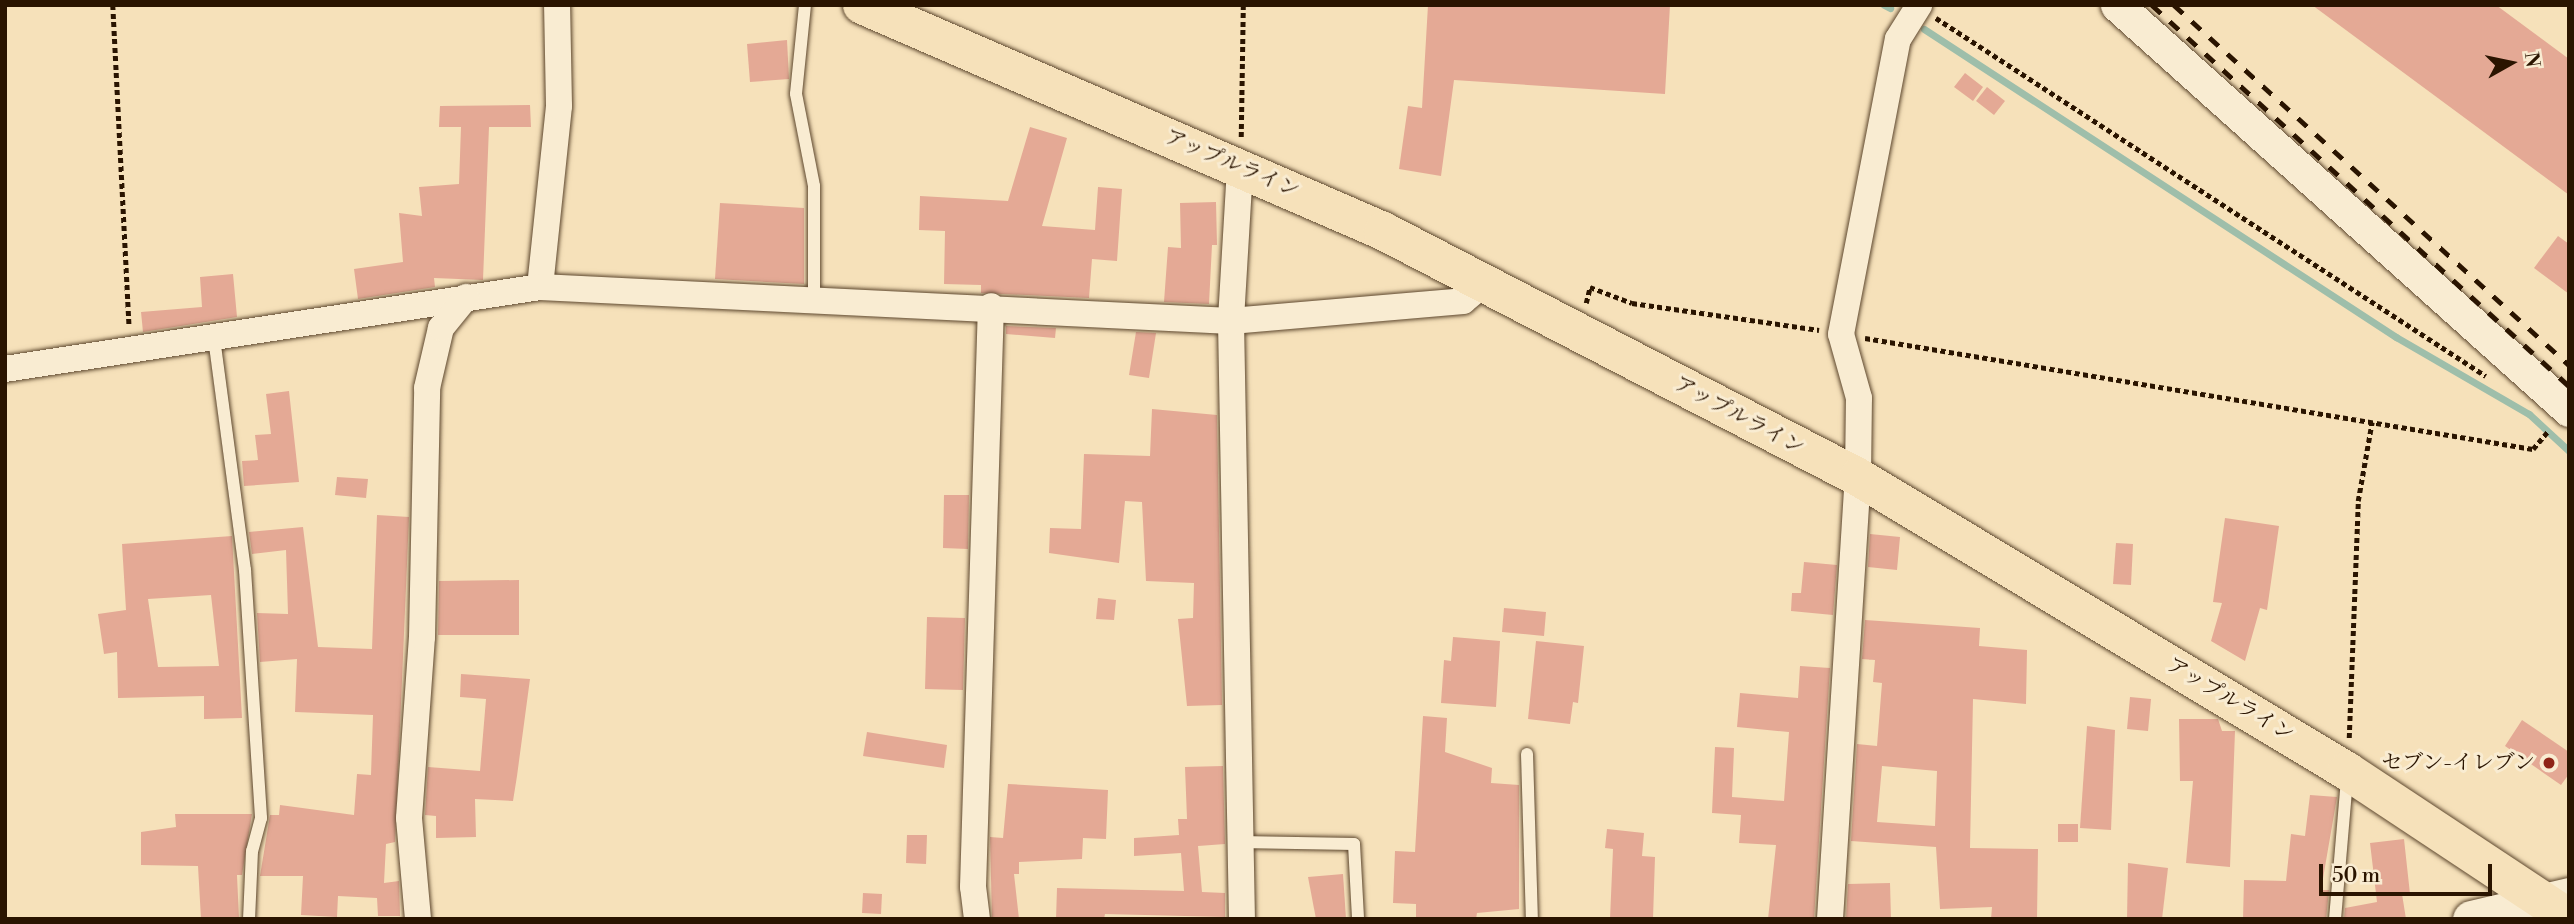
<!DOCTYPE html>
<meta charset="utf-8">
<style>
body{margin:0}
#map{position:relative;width:2574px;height:924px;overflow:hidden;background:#f6e1ba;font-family:"Libre Bodoni","Noto Serif JP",serif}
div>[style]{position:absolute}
.stream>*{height:7px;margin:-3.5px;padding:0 3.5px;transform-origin:3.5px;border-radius:3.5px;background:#9ebeaa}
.building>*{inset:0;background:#e4a995}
.path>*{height:4.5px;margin-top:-2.25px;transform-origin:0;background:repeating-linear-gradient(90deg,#2a1400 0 5px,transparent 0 8.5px)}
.roads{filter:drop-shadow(0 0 2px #5d472e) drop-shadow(0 0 2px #5d472e)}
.service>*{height:12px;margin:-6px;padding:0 6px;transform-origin:6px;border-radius:6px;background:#f9ecd2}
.minor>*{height:26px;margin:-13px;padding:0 13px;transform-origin:13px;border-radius:13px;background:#f9ecd2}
.tertiary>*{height:33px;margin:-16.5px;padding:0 16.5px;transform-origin:16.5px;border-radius:16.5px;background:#f9ecd2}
.secondary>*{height:37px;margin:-18.5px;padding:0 18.5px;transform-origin:18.5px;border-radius:18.5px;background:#f9ecd2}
.trunk>*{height:38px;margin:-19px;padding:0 19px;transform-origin:19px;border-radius:19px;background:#f6e1ba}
.rail>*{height:5px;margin-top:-2.5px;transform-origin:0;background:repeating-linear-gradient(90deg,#2a1400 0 12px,transparent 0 24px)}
.dots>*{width:19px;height:19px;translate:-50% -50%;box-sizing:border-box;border:4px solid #f9ecd2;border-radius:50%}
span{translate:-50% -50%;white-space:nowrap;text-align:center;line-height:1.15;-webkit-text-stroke:6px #f9ecd2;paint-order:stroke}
.street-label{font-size:21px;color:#2a1400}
.poi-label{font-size:21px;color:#2a1400}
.right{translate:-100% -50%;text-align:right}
.frame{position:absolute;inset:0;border:7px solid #2a1400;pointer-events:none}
.north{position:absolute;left:2476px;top:28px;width:70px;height:70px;-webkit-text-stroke:5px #f9ecd2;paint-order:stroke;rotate:81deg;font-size:19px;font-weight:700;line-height:28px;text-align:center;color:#2a1400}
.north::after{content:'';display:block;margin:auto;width:24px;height:32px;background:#2a1400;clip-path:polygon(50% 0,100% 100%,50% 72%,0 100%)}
.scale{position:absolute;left:2319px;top:864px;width:173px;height:32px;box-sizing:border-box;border:4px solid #2a1400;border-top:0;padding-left:9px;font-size:21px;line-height:24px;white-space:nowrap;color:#2a1400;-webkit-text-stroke:5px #f9ecd2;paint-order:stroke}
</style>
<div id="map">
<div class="stream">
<i style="left:1884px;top:5px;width:7px;rotate:27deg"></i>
<i style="left:1924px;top:29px;width:564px;rotate:33.13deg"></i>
<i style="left:2396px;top:337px;width:154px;rotate:30.1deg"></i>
<i style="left:2529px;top:414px;width:54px;rotate:42.8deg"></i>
</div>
<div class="building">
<i style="clip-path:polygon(1428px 5px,1670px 5px,1665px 94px,1454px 80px,1441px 176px,1399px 169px,1408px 106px,1422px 108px)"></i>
<i style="clip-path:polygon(2312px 5px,2496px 5px,2569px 59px,2569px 195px)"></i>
<i style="clip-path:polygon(787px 40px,789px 79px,750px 82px,747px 44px)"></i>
<i style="clip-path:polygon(1965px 73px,1983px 87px,1973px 101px,1954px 87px)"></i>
<i style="clip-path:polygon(1987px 87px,2005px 101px,1994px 115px,1976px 101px)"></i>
<i style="clip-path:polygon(530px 105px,531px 127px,489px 127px,483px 280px,434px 278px,435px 287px,358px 299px,354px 269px,403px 262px,399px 213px,422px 216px,419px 187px,459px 184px,461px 127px,439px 127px,440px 106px)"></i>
<i style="clip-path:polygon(1030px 127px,1067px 138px,1042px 226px,1095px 230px,1098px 187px,1122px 189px,1117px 261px,1092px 259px,1089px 298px,981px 293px,981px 285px,944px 284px,945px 231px,919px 230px,920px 196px,1008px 201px)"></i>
<i style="clip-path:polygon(1216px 202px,1217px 245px,1212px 245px,1209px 304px,1164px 302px,1168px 247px,1181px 248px,1180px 203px)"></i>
<i style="clip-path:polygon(720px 203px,804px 208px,804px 284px,715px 279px)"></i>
<i style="clip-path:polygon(2558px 236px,2569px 244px,2569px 294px,2534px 268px)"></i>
<i style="clip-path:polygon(233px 274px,237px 317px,143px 332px,141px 312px,202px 307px,200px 277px)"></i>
<i style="clip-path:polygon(1006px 326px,1056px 328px,1055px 338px,1006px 334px)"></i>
<i style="clip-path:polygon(1136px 332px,1156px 333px,1149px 378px,1129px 375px)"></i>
<i style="clip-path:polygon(289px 391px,299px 482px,244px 486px,242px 461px,258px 460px,255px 435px,271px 434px,266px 394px)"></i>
<i style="clip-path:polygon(1152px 409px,1217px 415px,1222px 705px,1187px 706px,1178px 619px,1193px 618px,1194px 583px,1146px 581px,1142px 502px,1125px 501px,1119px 563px,1049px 553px,1050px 528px,1081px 529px,1084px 454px,1150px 456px)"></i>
<i style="clip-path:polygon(337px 477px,368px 479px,366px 498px,335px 495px)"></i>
<i style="clip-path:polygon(944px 495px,969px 495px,968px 549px,943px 548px)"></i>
<i style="clip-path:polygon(377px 515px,409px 517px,395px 842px,386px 844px,384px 883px,399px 881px,400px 916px,378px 916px,377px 898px,338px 896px,337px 917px,301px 915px,303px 876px,260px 876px,270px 815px,279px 815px,280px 805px,354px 815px,357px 774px,371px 775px,373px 715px,295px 712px,297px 659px,260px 662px,257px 613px,288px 614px,286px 550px,252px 554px,249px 532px,303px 527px,318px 647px,372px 649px)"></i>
<i style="clip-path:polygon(2225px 518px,2279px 526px,2267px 610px,2260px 608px,2245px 661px,2211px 641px,2222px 603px,2213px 602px)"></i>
<i style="clip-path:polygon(1870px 534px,1900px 537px,1897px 570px,1868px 567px)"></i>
<i style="clip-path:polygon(evenodd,232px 536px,242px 718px,204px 719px,204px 696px,118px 698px,117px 652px,104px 654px,98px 614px,126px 610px,122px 544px,232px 536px,211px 595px,219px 666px,158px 667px,148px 599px,211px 595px)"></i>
<i style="clip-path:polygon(2116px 543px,2133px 544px,2131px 585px,2113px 584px)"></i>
<i style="clip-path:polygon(1804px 562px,1837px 565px,1833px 615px,1791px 611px,1792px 593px,1801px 593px)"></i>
<i style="clip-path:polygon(519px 580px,519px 635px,438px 635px,439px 581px)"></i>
<i style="clip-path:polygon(1098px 598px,1116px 600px,1114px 620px,1096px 619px)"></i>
<i style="clip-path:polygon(1504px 608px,1546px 612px,1544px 636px,1502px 632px)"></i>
<i style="clip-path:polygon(927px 617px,965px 618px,963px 690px,925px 689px)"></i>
<i style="clip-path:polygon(evenodd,1865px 620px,1980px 628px,1979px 646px,2027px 650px,2026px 704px,1973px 699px,1970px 848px,2038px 849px,2037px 919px,1991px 919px,1992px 907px,1940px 909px,1936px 847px,1851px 841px,1857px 744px,1877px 746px,1882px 683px,1873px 682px,1875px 660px,1862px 659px,1865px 620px,1882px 766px,1937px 771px,1935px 826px,1877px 822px,1882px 766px)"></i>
<i style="clip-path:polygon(1453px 637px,1500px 641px,1496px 707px,1441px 703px,1444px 660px,1451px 661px)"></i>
<i style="clip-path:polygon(1536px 641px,1584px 646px,1578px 703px,1573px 702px,1570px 724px,1528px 719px)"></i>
<i style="clip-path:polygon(1800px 666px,1830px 668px,1814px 919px,1768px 919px,1776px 845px,1739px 843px,1741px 815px,1712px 813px,1715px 747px,1734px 748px,1732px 797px,1784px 801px,1789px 732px,1737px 727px,1740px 693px,1798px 698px)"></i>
<i style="clip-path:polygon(461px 674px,530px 679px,517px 776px,513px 801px,475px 799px,476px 837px,436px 838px,436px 816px,425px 815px,428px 767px,480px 771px,486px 699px,460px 697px)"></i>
<i style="clip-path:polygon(2130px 697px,2151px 699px,2148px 731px,2127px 729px)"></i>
<i style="clip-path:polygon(1423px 716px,1447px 718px,1445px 752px,1492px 768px,1491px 783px,1519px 785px,1519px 909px,1477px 913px,1476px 919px,1416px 919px,1416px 904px,1393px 903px,1395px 851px,1415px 852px)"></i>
<i style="clip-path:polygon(2179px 719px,2218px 719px,2222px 731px,2235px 731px,2230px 867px,2186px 863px,2193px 781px,2180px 781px)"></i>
<i style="clip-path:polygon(2522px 720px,2569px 752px,2569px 774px,2561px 785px,2505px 746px)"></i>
<i style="clip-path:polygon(2087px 726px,2115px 730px,2111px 830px,2080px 828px)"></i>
<i style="clip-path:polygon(867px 732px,947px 745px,944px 768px,863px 756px)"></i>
<i style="clip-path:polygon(1223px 766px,1225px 844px,1198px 846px,1202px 892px,1225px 893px,1225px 917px,1105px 914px,1104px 919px,1056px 919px,1057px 888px,1184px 891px,1181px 853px,1134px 856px,1134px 838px,1179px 835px,1178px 819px,1187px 819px,1185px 767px)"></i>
<i style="clip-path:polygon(1008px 784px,1108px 790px,1106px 839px,1083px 838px,1082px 859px,1019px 862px,1019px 874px,1014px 874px,1019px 919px,992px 919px,990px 837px,1003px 838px)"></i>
<i style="clip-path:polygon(2310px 795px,2337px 797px,2321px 890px,2329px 890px,2326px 919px,2243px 919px,2244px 880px,2286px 881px,2291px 834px,2305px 836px)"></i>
<i style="clip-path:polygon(175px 814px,252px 814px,242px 875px,237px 875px,239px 919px,201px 919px,198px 866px,141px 865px,141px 832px,176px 827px)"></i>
<i style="clip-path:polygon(2058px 824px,2078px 824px,2078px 842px,2058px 842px)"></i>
<i style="clip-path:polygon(1607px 829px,1644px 833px,1642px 856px,1655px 857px,1653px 919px,1610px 919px,1613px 849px,1605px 848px)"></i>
<i style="clip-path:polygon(907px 835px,927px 835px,926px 864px,906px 863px)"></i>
<i style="clip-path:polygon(2404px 839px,2410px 894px,2402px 894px,2406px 919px,2344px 919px,2345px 908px,2377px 902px,2370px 843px)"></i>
<i style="clip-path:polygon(2128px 863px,2168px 868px,2162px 919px,2127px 919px)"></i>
<i style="clip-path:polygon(1343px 874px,1346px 919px,1316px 919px,1308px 877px)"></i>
<i style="clip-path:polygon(1890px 883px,1891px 919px,1846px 919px,1848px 884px)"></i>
<i style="clip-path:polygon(863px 893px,882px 894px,881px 914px,862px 913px)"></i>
</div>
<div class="path">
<i style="left:113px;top:5px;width:321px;rotate:87.1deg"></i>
<i style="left:1936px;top:18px;width:656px;rotate:33.06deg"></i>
<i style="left:1241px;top:137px;width:132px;rotate:-89.1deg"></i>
<i style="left:1586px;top:303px;width:16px;rotate:-76deg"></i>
<i style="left:1590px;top:287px;width:45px;rotate:20.9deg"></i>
<i style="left:1632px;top:303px;width:189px;rotate:8.2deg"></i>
<i style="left:1865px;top:338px;width:677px;rotate:9.43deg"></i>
<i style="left:2533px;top:449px;width:25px;rotate:-50deg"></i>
<i style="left:2349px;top:738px;width:237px;rotate:-87.8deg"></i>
<i style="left:2358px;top:501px;width:80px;rotate:-80deg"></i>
</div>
<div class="roads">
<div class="service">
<i style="left:805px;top:5px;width:89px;rotate:95.8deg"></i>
<i style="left:796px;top:94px;width:94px;rotate:78.9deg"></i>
<i style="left:814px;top:186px;width:112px;rotate:90deg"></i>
<i style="left:214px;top:338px;width:234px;rotate:82.4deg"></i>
<i style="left:245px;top:570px;width:249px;rotate:86.3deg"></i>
<i style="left:261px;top:818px;width:34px;rotate:105deg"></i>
<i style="left:252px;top:851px;width:68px;rotate:92.5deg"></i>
<i style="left:1527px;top:754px;width:165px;rotate:88.3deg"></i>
<i style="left:1239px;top:842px;width:115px;rotate:1deg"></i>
<i style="left:1354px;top:844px;width:75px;rotate:86.9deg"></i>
<i style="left:2335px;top:919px;width:142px;rotate:-85.1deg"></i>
</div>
<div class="minor">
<i style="left:1240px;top:168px;width:153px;rotate:93.4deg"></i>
<i style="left:1231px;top:321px;width:598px;rotate:88.95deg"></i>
<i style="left:540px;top:287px;width:182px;rotate:-84deg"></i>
<i style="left:559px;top:106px;width:101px;rotate:-91.1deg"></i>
<i style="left:5px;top:369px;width:541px;rotate:-8.71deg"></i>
<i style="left:540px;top:287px;width:692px;rotate:2.82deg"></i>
<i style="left:1231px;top:321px;width:233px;rotate:-4.9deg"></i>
<i style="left:1463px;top:301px;width:30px;rotate:-40deg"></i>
<i style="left:418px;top:919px;width:101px;rotate:-95.1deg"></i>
<i style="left:409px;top:818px;width:181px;rotate:-85.9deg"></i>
<i style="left:422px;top:637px;width:249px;rotate:-88.8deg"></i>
<i style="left:427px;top:388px;width:62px;rotate:-76.9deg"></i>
<i style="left:441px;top:328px;width:40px;rotate:-51deg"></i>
<i style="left:977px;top:919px;width:32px;rotate:-97deg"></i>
<i style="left:973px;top:887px;width:581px;rotate:-88.23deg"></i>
<i style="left:1830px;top:919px;width:443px;rotate:-86.4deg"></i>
<i style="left:1858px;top:477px;width:79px;rotate:-89.3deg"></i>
<i style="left:1859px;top:398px;width:66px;rotate:-105.7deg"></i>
<i style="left:1841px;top:334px;width:300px;rotate:-79.1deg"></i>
<i style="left:1898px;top:39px;width:40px;rotate:-58deg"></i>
</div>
<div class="tertiary">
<i style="left:2117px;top:5px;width:607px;rotate:41.86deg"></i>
</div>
<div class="secondary">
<i style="left:2471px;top:919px;width:101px;rotate:-13.2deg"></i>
</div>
<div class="trunk">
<i style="left:862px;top:5px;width:568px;rotate:23.45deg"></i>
<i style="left:1383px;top:231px;width:535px;rotate:27.38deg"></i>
<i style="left:1858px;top:477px;width:571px;rotate:31.02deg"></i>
<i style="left:2347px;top:771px;width:266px;rotate:33.5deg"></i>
</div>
</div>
<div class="rail">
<i style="left:2152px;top:5px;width:565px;rotate:42.42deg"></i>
<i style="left:2174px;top:5px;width:534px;rotate:42.35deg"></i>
</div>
<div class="dots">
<i style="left:2549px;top:763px;background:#8f2418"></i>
</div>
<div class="street-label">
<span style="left:1232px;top:164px;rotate:23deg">アップルライン</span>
<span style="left:1739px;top:416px;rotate:28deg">アップルライン</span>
<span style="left:2230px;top:700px;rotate:31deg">アップルライン</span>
</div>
<div class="poi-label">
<span class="right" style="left:2535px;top:763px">セブン-イレブン</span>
</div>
<div class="frame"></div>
<div class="north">N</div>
<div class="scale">50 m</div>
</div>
